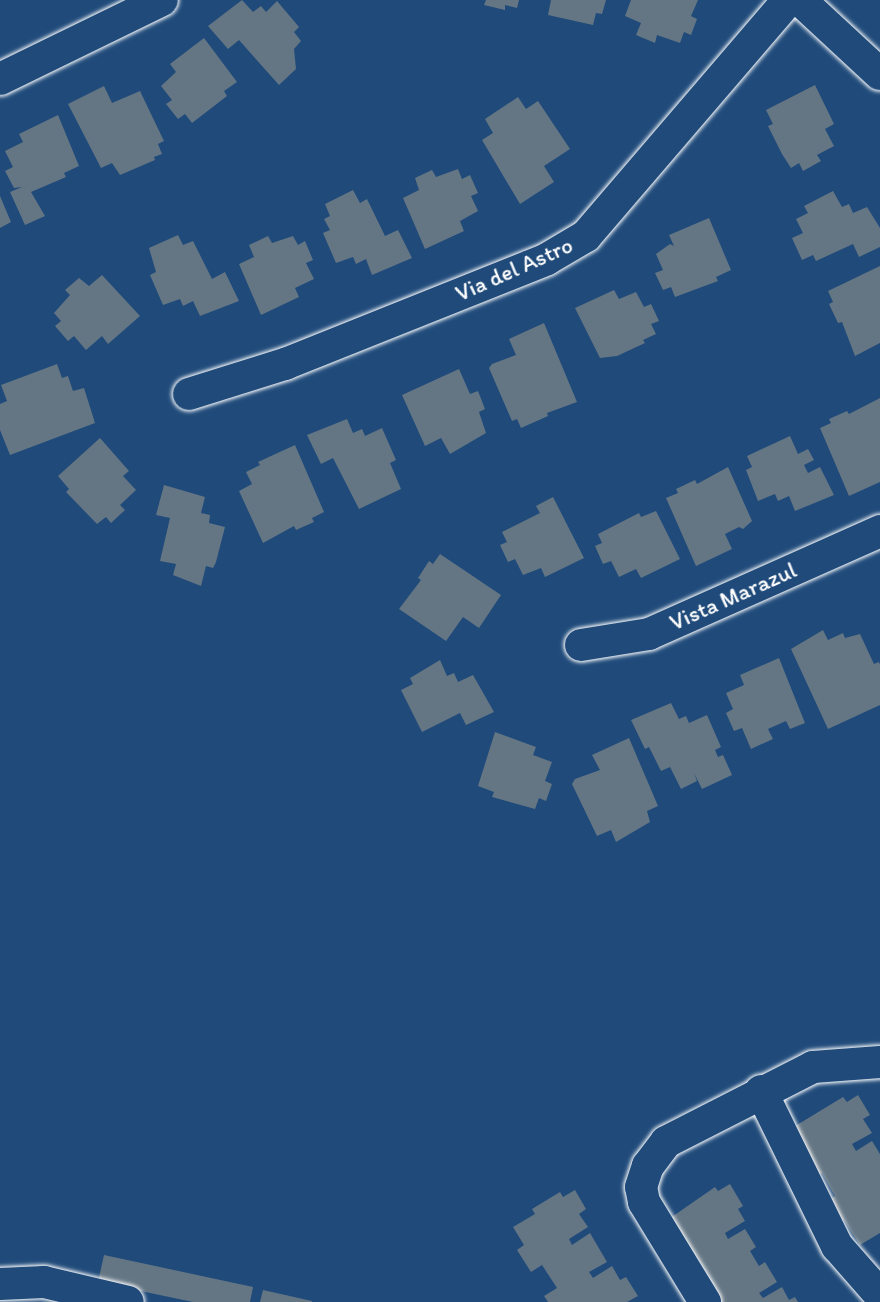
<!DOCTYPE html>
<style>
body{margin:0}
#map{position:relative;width:880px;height:1302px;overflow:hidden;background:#1f4a7a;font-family:Itim,sans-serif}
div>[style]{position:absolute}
.building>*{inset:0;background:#647684}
.roads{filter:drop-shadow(0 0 2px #fff) drop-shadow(0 0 2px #fff)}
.minor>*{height:32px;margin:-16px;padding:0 16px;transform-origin:16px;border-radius:16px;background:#1f4a7a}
span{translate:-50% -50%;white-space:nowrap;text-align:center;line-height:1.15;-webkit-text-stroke:7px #1f4a7a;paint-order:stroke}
.street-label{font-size:23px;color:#fff}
</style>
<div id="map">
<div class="building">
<i style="clip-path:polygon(242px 0,253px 12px,261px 6px,266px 12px,277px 1px,299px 27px,294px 32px,301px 41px,294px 49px,296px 69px,279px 85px,239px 40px,228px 49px,208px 26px)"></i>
<i style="clip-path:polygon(486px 0,519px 0,517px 8px,505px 5px,505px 10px,484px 5px)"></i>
<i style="clip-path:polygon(551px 0,606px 0,602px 14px,596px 13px,593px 25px,548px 15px)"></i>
<i style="clip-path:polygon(631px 0,698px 0,691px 16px,697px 19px,691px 35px,684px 32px,680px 43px,657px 35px,655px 43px,636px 35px,641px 23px,625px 16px)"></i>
<i style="clip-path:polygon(204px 38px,237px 82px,224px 91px,227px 96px,192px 123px,185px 114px,178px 119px,166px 104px,172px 100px,161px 86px,176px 72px,170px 64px)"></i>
<i style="clip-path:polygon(815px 85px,834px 124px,825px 129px,834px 146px,817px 155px,821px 161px,803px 171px,799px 163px,791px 168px,782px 154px,768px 126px,773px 124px,766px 110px)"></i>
<i style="clip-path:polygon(104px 86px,112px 103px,140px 91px,164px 141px,158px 144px,162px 154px,154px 157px,155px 160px,120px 175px,112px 163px,101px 168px,68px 104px)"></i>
<i style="clip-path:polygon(518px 97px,526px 109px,538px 101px,570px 149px,544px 166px,554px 182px,520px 204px,482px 140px,493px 133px,485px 119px)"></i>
<i style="clip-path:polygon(58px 115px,79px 166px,64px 173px,66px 177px,31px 192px,45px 216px,25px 225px,10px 192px,22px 187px,14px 188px,5px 171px,13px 167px,5px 151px,23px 142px,19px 134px)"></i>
<i style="clip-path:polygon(458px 169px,462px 179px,470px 175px,478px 193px,471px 196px,478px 211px,460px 221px,464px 231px,425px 249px,403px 198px,419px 190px,415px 178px,432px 170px,436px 177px)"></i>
<i style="clip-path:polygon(353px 190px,360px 203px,367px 199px,385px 236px,398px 230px,412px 258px,372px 275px,366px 259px,356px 264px,353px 257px,336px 263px,323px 233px,330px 230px,324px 219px,330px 216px,325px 204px)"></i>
<i style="clip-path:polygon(833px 191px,842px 207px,849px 204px,853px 213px,867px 207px,880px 228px,880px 247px,859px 257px,853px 244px,816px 261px,813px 255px,802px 260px,792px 238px,803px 233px,796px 219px,808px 213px,804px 206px)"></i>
<i style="clip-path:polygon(0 196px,11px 222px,0 228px)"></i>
<i style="clip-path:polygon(709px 218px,731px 270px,716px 277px,718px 281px,675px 297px,671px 287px,663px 290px,655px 273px,663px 270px,656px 254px,670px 244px,674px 246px,669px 235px)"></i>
<i style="clip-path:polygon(178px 235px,183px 245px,193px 241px,212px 279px,225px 272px,239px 301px,200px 316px,193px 301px,183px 306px,180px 299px,163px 305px,150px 275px,156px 272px,149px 248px)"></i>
<i style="clip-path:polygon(268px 236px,272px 243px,293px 236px,298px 245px,305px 241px,313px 260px,306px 263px,314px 279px,295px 288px,299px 297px,261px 315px,239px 264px,254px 257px,249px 245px)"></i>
<i style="clip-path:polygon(880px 266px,880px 343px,855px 356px,842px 322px,838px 323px,829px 304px,833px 302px,828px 291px)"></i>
<i style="clip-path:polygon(102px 275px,140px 316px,108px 344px,102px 336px,86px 350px,74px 336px,68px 341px,55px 326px,61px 321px,54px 313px,70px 295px,65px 290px,79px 278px,89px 286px)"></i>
<i style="clip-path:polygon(614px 290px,619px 299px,636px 292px,644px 307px,651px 304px,659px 321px,651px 324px,656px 334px,643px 340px,645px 343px,617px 356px,600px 358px,575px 308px)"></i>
<i style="clip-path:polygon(544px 323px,577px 402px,547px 413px,548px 416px,521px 428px,517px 419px,512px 421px,489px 368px,492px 364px,516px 355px,509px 339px)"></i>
<i style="clip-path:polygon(57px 364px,62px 378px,68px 376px,73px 391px,84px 388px,95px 423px,10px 455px,0 430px,0 404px,7px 401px,1px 385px)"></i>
<i style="clip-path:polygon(459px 369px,470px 394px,478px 391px,485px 409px,479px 412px,486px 433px,450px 454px,441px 438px,425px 446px,402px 395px)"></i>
<i style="clip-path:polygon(880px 398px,880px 482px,849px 496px,820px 428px,831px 423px,829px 419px,847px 411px,849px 414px)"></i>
<i style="clip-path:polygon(347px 419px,353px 433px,362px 429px,365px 436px,382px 428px,396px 460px,390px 463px,401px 489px,359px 509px,333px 458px,321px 464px,307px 435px)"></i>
<i style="clip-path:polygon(790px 436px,798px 454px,808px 449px,814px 460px,804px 465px,808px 473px,820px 467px,834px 495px,795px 511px,789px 496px,778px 501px,775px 494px,758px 501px,746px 470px,752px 467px,747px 456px)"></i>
<i style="clip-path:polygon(100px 438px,129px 471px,123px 476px,136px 490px,120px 505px,125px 510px,111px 523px,106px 517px,97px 524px,66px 492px,69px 489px,58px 476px)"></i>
<i style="clip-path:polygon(295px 445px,324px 512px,312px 518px,314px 522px,296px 530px,294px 526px,263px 543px,239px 491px,252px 484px,246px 472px,260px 465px,258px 462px)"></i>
<i style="clip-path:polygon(728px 467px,752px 521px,743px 529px,739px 527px,725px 534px,732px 549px,696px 566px,666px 498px,678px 493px,676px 489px,695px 480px,697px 484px)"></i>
<i style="clip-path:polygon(164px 485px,205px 497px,201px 513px,210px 515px,209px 523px,225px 527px,216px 562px,213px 568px,206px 566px,201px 586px,173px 575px,176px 564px,160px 561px,170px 518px,156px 515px)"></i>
<i style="clip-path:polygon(553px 497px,584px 558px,545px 577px,541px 568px,523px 575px,515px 559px,508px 562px,500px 545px,507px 542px,502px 532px,540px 513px,536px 506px)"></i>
<i style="clip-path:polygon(656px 511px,680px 559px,641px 578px,636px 569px,619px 577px,611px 561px,603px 564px,595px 546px,602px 543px,598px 534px,639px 513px,641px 517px)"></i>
<i style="clip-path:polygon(440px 554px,501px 595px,479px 628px,463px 617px,446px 641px,399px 609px,421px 580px,418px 578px,429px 561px,433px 564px)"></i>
<i style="clip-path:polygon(823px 630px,828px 640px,843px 633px,845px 638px,860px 634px,874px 664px,879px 662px,880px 665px,880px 705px,828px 729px,791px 649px)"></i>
<i style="clip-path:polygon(779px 658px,805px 723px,790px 729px,786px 721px,768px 729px,773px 739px,751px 749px,742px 728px,734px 731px,726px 713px,733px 709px,726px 693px,744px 685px,740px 675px)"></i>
<i style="clip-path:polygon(440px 660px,447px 676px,454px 673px,458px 682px,473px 675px,494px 712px,466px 725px,460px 713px,422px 732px,401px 690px,413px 684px,410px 678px)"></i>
<i style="clip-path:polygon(671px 703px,679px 719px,686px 716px,689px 723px,707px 715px,721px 747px,715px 750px,718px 757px,723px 755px,732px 775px,702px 789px,694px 773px,697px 781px,681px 789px,670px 767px,661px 771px,649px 747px,645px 749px,631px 720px)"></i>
<i style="clip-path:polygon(495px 732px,536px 747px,533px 755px,552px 762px,545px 781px,552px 784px,546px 801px,539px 798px,535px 809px,492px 797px,494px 792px,478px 786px)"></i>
<i style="clip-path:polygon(629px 738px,658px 806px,647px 811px,650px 822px,616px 842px,611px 830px,597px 836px,572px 784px,575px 779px,600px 770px,592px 755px)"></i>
<i style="clip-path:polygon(858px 1095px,870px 1115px,863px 1119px,872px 1133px,852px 1144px,856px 1151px,872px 1141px,880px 1154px,880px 1233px,860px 1245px,844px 1220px,839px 1224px,826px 1202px,835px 1196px,822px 1173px,813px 1179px,792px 1128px,843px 1097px,847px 1102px)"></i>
<i style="clip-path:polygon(730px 1184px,743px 1206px,738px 1209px,745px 1221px,725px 1233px,728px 1239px,745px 1229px,756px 1247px,750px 1251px,759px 1266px,765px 1262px,777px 1282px,759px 1293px,763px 1298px,782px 1287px,789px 1300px,795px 1297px,798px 1302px,719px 1302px,666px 1221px,715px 1187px,718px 1191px)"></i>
<i style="clip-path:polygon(575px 1190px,586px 1209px,579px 1214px,588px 1227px,569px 1239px,572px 1245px,590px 1233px,607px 1262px,589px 1272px,593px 1278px,612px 1266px,620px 1280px,626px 1277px,638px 1296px,627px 1302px,548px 1302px,544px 1296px,557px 1288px,542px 1265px,531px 1272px,517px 1250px,524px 1245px,513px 1227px,535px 1214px,532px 1209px,560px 1192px,563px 1197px)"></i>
<i style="clip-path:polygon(104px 1255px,253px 1287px,250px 1302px,193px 1302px,98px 1282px)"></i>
<i style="clip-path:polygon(263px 1290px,312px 1301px,312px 1302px,260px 1302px)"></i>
</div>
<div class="roads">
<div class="minor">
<i style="left:800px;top:0;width:109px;rotate:42.8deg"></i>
<i style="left:0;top:79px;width:180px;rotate:-26deg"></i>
<i style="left:189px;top:394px;width:101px;rotate:-17.4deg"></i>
<i style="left:285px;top:364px;width:282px;rotate:-21.8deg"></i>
<i style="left:547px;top:259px;width:45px;rotate:-30.5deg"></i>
<i style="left:586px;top:236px;width:311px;rotate:-49.4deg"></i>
<i style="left:581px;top:645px;width:69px;rotate:-9.2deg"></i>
<i style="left:649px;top:634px;width:253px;rotate:-24deg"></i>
<i style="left:761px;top:1091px;width:173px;rotate:63.9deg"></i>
<i style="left:837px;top:1246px;width:65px;rotate:48.7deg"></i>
<i style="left:0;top:1284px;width:44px;rotate:-2.6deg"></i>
<i style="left:44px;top:1282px;width:86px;rotate:13.4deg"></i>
<i style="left:705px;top:1302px;width:117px;rotate:-121.4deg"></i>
<i style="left:644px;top:1202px;width:15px;rotate:-101deg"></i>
<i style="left:641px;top:1187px;width:22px;rotate:-72deg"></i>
<i style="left:648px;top:1166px;width:30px;rotate:-53deg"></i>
<i style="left:666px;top:1142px;width:165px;rotate:-27deg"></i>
<i style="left:813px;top:1067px;width:67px;rotate:-4.3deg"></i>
</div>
</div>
<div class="street-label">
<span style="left:514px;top:269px;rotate:-24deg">Via del Astro</span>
<span style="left:733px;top:596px;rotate:-24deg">Vista Marazul</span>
</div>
</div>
